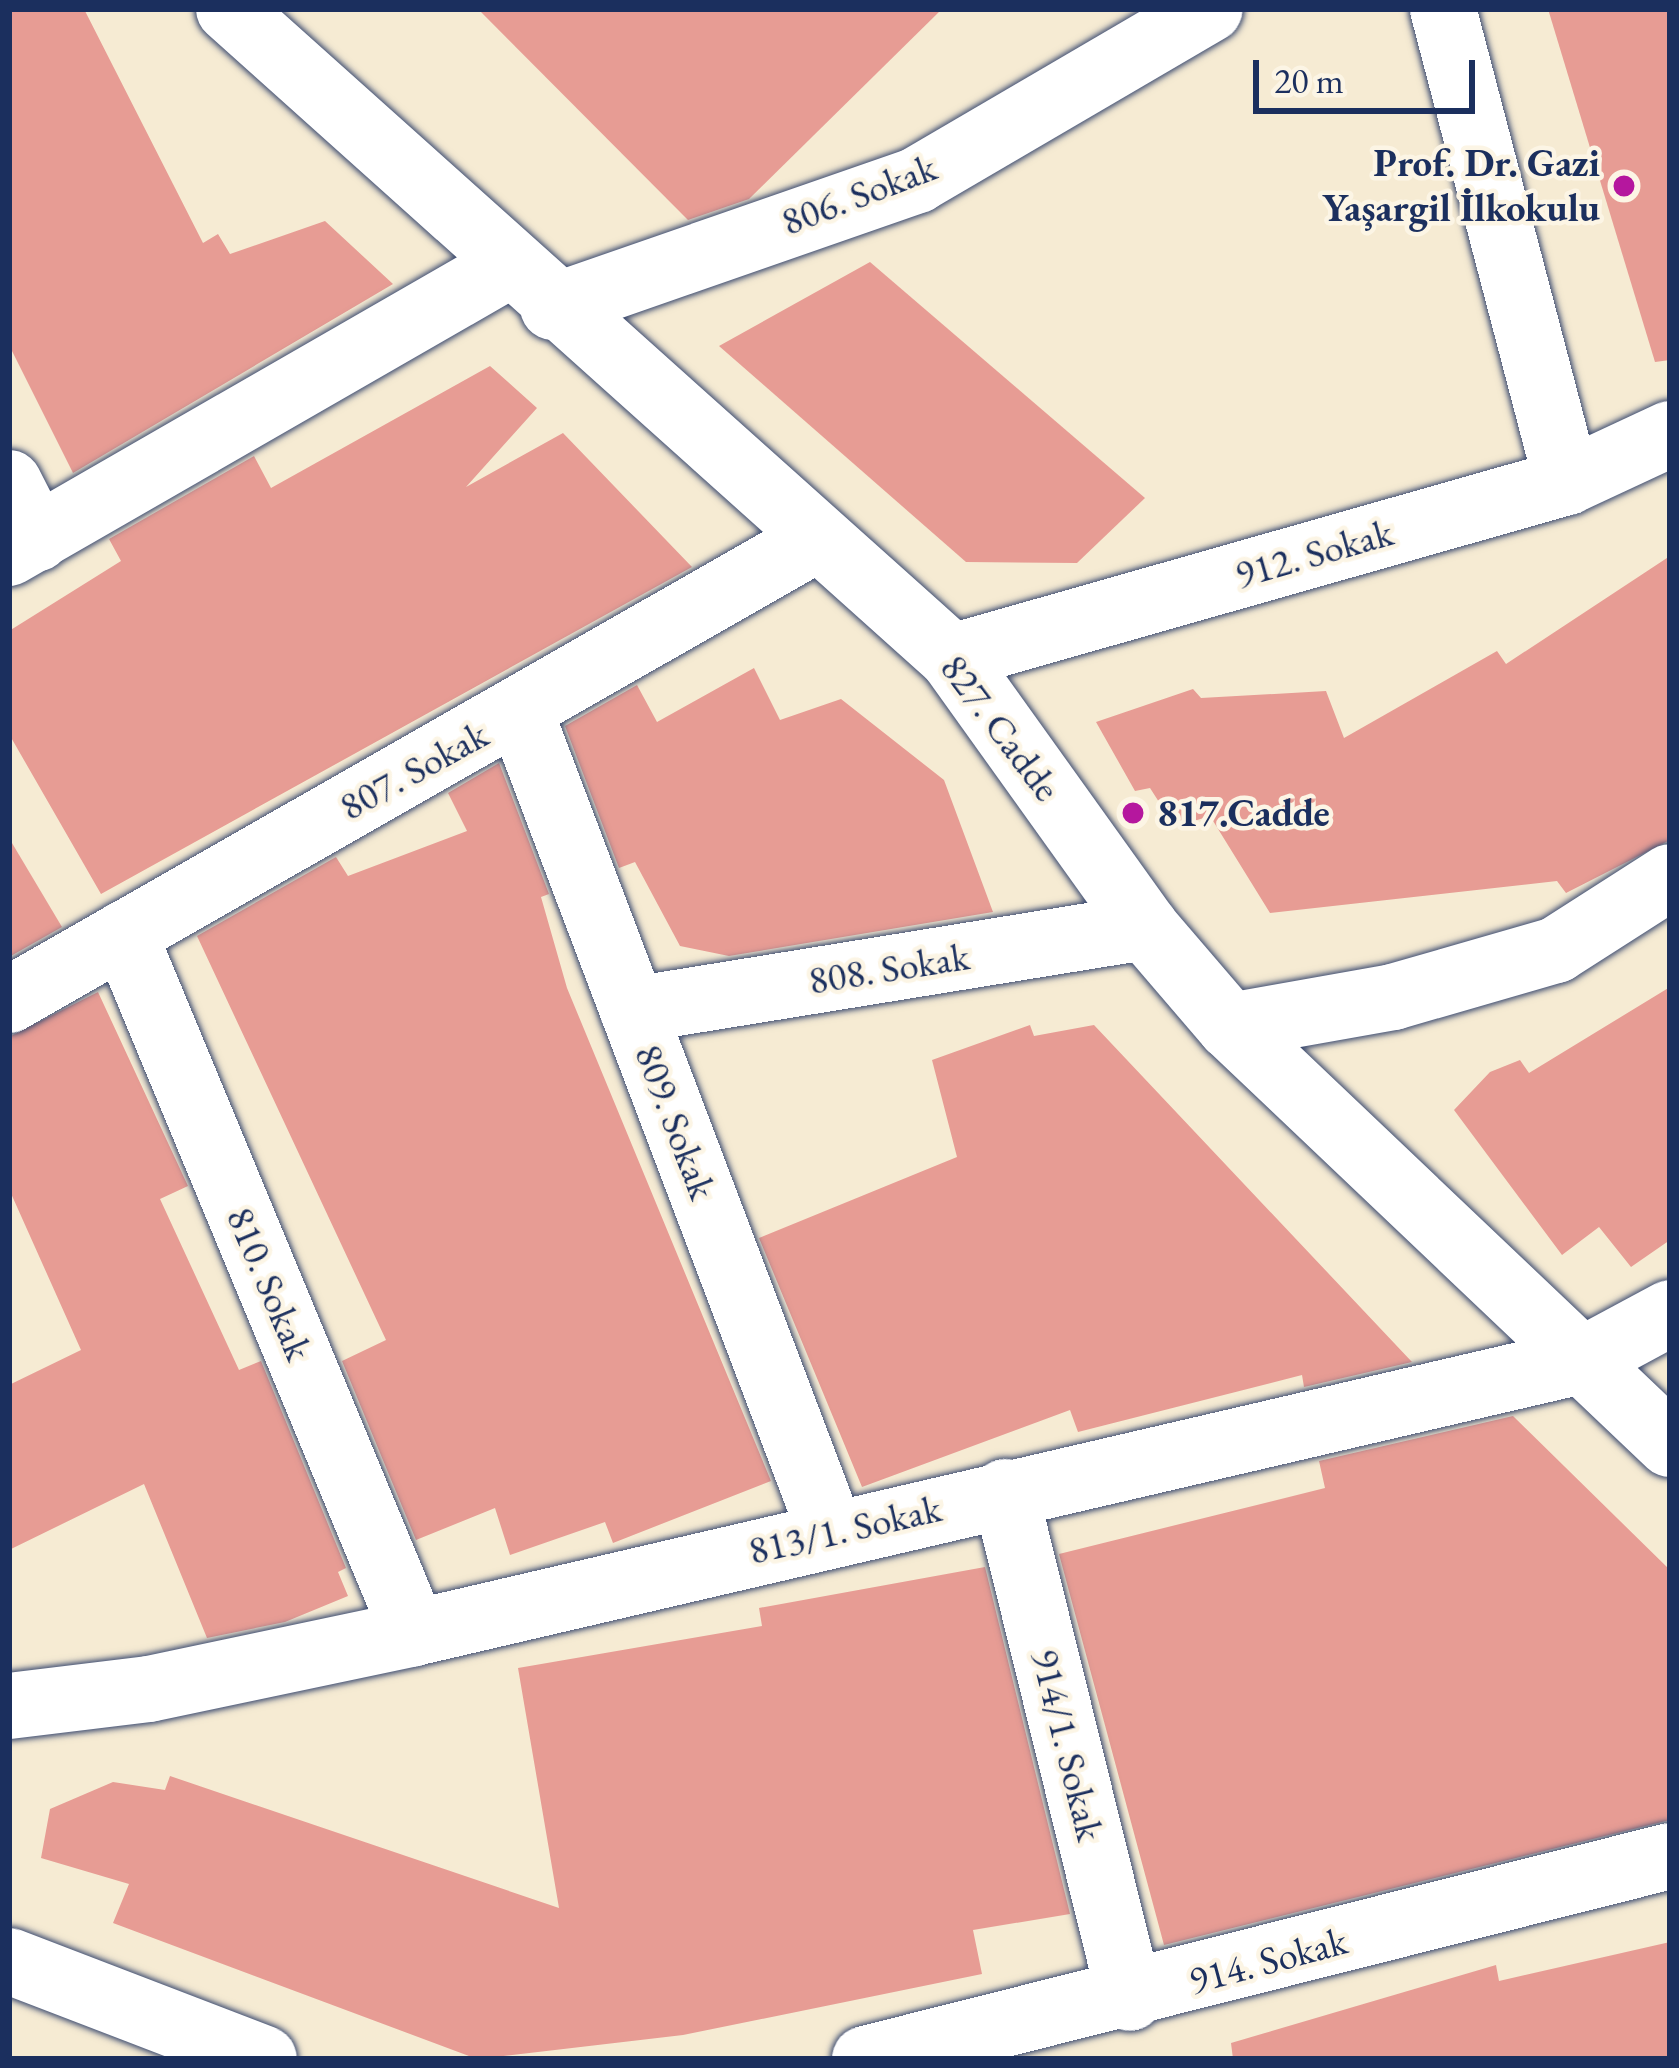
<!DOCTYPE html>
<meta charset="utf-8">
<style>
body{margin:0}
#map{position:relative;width:1679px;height:2068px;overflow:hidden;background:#f6ebd3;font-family:"EB Garamond",serif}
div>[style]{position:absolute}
.building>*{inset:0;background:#e79c94}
.roads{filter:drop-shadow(0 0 3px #3c4b70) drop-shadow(0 0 3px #3c4b70)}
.minor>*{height:66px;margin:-33px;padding:0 33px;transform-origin:33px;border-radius:33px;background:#fff}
.dots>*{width:33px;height:33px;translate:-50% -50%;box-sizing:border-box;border:6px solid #fcf5e5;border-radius:50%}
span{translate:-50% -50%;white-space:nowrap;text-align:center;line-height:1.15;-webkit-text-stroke:9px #fcf5e5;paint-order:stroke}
.poi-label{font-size:39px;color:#1b2f5e;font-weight:700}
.right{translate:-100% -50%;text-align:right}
.left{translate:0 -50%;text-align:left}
.street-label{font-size:39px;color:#1b2f5e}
.frame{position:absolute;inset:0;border:12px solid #1b2f5e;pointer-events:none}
.scale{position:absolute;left:1253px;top:60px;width:222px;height:54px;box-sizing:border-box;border:6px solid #1b2f5e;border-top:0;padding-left:15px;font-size:36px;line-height:42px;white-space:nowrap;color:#1b2f5e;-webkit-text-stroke:9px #fcf5e5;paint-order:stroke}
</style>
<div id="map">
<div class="building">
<i style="clip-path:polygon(9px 9px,84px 9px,203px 243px,218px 234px,230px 254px,325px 221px,393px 284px,73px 473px,9px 345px)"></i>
<i style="clip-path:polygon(478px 9px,942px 9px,749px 199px,688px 220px)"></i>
<i style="clip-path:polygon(1548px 9px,1670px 9px,1670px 360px,1655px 362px)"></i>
<i style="clip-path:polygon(870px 262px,1145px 498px,1077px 563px,966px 562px,719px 346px)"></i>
<i style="clip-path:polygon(490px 366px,537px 408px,466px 487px,563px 433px,692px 567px,101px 894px,9px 734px,9px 631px,121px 561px,109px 539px,254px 456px,271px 488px)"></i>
<i style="clip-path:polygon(1670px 556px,1670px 840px,1566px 893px,1557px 881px,1270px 913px,1210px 816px,1175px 827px,1150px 788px,1135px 791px,1096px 722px,1193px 689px,1201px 698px,1326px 691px,1344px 738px,1497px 651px,1506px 664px)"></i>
<i style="clip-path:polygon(754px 668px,780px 720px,841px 699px,944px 780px,993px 912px,729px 956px,680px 946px,635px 862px,619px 868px,565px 726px,637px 685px,657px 722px)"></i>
<i style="clip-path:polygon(499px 763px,549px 894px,541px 897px,567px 988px,771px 1481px,613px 1543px,605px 1522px,510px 1555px,495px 1508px,416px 1540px,342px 1361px,386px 1340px,197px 936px,336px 857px,348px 876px,467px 831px,448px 793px)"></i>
<i style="clip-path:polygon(9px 838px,62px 927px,9px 957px)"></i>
<i style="clip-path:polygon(1670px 987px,1670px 1240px,1631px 1267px,1599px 1227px,1562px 1255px,1454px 1110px,1490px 1072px,1520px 1060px,1529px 1073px)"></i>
<i style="clip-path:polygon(98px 992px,188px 1186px,160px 1199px,239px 1370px,261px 1361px,346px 1568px,338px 1572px,348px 1596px,285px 1622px,207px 1638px,144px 1484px,9px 1550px,9px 1385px,81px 1350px,9px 1189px,9px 1037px)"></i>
<i style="clip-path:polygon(1030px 1025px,1034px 1036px,1094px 1025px,1412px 1362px,1304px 1387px,1302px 1375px,1078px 1432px,1070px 1410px,862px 1487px,759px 1238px,957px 1157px,932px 1060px)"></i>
<i style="clip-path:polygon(1513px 1416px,1670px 1570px,1670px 1820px,1164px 1945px,1059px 1554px,1325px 1488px,1319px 1461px)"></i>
<i style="clip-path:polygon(985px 1567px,1070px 1914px,973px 1930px,982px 1974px,683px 2035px,477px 2059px,113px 1923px,129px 1884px,41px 1858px,50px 1809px,113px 1782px,165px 1790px,170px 1776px,559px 1908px,518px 1668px,762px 1626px,759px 1608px)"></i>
<i style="clip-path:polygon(1670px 1942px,1670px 2059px,1233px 2059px,1231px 2043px,1496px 1965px,1499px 1981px)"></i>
</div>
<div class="roads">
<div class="minor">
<i style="left:229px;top:9px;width:971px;rotate:41.87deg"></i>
<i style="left:952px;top:657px;width:332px;rotate:54.4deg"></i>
<i style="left:1145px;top:927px;width:130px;rotate:49.4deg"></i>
<i style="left:1230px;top:1026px;width:607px;rotate:43.53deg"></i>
<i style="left:1443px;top:9px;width:489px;rotate:75.3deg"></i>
<i style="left:553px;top:307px;width:386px;rotate:-19.2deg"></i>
<i style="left:917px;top:180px;width:339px;rotate:-30.3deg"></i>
<i style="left:9px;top:483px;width:62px;rotate:63deg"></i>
<i style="left:9px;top:553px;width:573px;rotate:-29.92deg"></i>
<i style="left:952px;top:657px;width:639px;rotate:-15.88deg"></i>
<i style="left:1567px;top:482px;width:114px;rotate:-25deg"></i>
<i style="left:520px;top:712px;width:878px;rotate:69.25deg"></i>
<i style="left:124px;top:934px;width:757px;rotate:67.47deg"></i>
<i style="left:9px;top:1000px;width:930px;rotate:-29.71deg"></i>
<i style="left:633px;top:1010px;width:519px;rotate:-9.21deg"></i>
<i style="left:1230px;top:1026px;width:166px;rotate:-10.1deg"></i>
<i style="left:1393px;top:997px;width:170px;rotate:-16.1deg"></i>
<i style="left:1556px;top:950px;width:135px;rotate:-32.6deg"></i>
<i style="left:1005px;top:1492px;width:521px;rotate:76.12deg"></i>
<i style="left:9px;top:1706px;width:141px;rotate:-6.9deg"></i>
<i style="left:149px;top:1689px;width:271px;rotate:-11.9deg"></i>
<i style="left:414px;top:1633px;width:1198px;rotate:-13.12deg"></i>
<i style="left:1581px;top:1361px;width:101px;rotate:-28.3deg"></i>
<i style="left:9px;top:1961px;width:273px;rotate:21deg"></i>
<i style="left:865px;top:2059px;width:830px;rotate:-14.15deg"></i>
</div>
</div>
<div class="dots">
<i style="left:1624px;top:186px;background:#b5179e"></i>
<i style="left:1133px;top:813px;background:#b5179e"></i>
</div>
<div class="poi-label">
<span class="right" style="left:1600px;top:186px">Prof. Dr. Gazi<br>Yaşargil İlkokulu</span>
<span class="left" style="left:1157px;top:813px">817.Cadde</span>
</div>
<div class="street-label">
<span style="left:859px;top:195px;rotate:-21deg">806. Sokak</span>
<span style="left:1314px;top:554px;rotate:-16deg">912. Sokak</span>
<span style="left:1000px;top:728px;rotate:53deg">827. Cadde</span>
<span style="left:414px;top:771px;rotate:-29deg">807. Sokak</span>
<span style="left:889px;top:969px;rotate:-9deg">808. Sokak</span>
<span style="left:675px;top:1122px;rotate:69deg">809. Sokak</span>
<span style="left:269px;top:1284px;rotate:67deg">810. Sokak</span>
<span style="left:845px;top:1530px;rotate:-13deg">813/1. Sokak</span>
<span style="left:1067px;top:1745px;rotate:76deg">914/1. Sokak</span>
<span style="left:1268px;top:1961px;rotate:-15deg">914. Sokak</span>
</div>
<div class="frame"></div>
<div class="scale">20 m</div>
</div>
